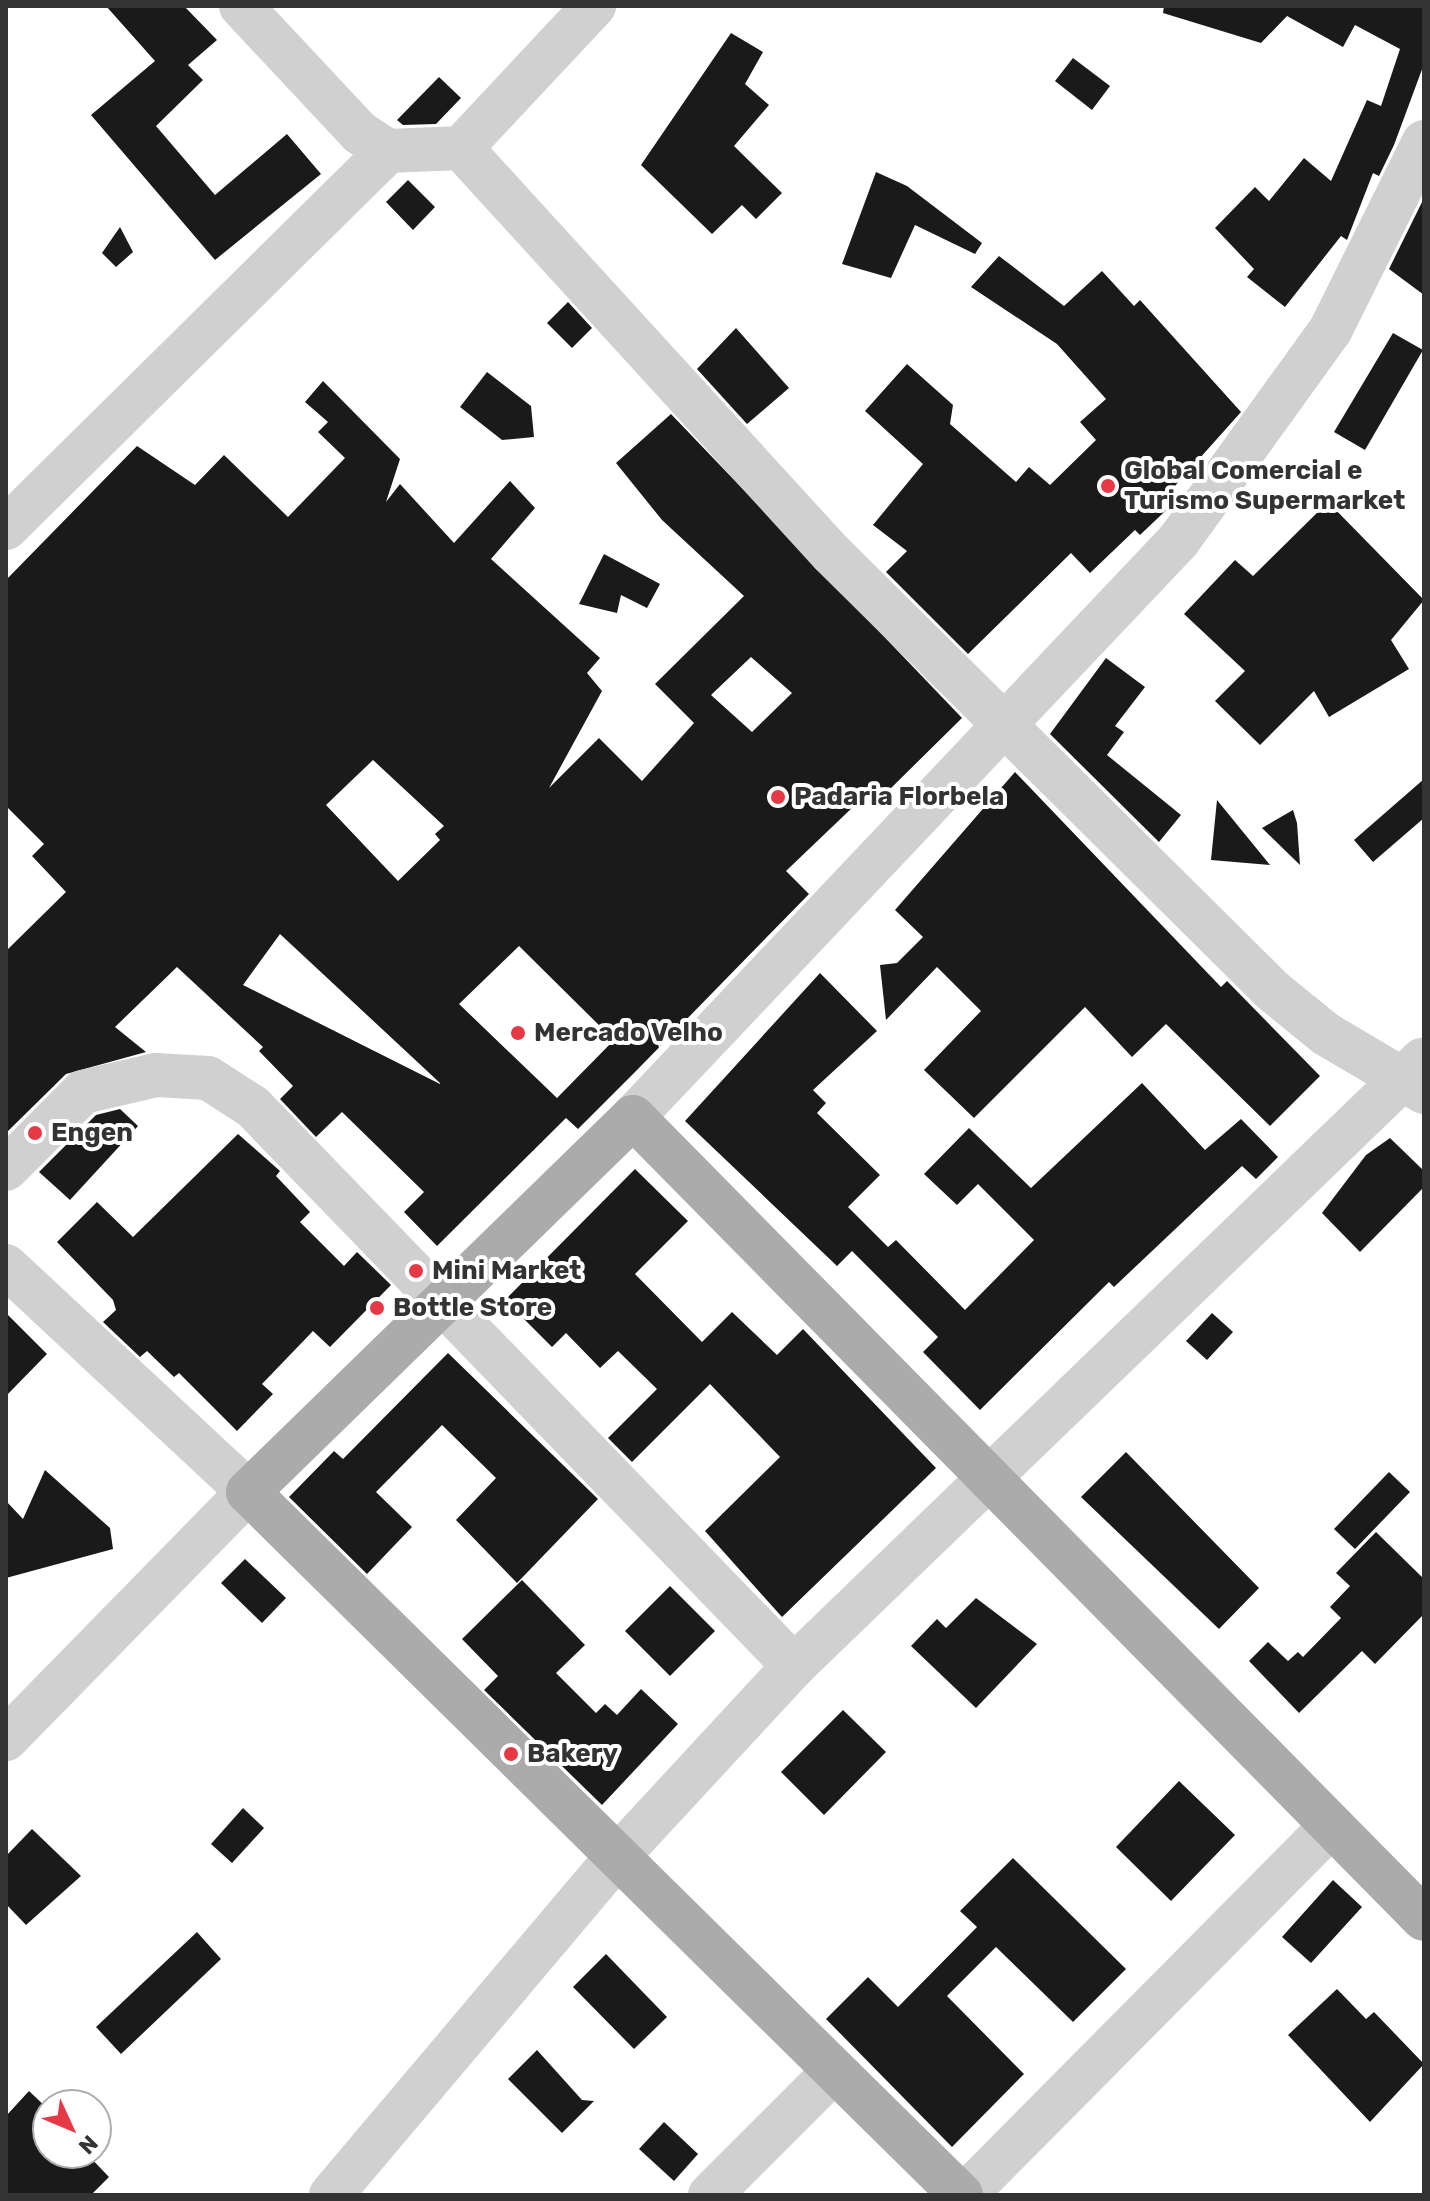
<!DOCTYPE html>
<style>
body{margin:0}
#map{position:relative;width:1430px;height:2201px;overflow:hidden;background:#fff;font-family:Rubik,sans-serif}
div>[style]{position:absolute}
.building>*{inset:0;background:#1a1a1a}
.minor>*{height:44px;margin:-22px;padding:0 22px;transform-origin:22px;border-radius:22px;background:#d0d0d0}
.major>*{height:44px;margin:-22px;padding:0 22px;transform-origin:22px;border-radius:22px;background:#ababab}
.dots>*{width:22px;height:22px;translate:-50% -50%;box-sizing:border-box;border:4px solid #fff;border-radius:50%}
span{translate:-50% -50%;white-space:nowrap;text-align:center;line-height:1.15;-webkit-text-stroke:8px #fff;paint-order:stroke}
.poi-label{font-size:26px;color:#333;font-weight:700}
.left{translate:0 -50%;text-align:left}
.frame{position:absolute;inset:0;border:8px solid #333;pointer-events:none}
.north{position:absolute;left:32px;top:2089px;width:80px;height:80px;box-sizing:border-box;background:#fff;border:2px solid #adadad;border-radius:50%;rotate:134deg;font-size:22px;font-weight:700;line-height:32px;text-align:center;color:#333}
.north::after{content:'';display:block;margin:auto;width:28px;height:36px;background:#e63946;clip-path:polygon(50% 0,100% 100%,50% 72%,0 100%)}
</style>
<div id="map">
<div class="building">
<i style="clip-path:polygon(106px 6px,184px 6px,217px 40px,188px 65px,203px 80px,156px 126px,215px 195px,287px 134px,321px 174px,215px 260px,91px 115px,155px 61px)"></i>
<i style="clip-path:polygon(1164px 6px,1424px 6px,1424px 64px,1394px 145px,1379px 176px,1373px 173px,1347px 240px,1341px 236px,1285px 307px,1247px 277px,1254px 269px,1215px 228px,1255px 187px,1269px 201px,1304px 158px,1331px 181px,1367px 100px,1381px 106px,1400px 49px,1355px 25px,1343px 47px,1287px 16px,1261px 43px,1163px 13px)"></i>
<i style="clip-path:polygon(731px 33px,763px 52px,745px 84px,769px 105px,734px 146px,782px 193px,756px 219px,742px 205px,712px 234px,641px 165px)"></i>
<i style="clip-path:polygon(1073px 58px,1110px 86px,1092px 110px,1055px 81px)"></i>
<i style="clip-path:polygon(439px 77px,461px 98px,436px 124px,403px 125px,397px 120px)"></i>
<i style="clip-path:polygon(876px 172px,907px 186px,982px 243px,975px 254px,915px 225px,891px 278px,842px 264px)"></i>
<i style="clip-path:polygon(408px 180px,435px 207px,413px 230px,386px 202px)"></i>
<i style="clip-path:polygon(1424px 198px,1424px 295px,1389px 269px)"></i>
<i style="clip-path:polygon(120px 227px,133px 252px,116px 267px,102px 253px)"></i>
<i style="clip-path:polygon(999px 256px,1064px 306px,1102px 271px,1134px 306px,1140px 300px,1241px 412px,1174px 487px,1179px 498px,1140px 535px,1135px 530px,1090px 573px,1071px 553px,968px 654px,886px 572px,907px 551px,873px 525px,923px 464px,865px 411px,907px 364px,953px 405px,950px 424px,1016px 482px,1029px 467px,1050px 485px,1096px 440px,1080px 422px,1106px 399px,1057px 344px,971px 287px)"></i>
<i style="clip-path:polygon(568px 302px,592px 328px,572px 348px,547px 323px)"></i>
<i style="clip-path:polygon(736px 328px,789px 388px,747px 424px,697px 369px)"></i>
<i style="clip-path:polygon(1393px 333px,1423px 350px,1365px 450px,1334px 432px)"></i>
<i style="clip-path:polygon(487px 372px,531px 406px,534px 437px,502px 440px,460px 407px)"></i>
<i style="clip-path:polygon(evenodd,323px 381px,400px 459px,386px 502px,400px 484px,454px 543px,510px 481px,535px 508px,491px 559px,600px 658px,587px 673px,602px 691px,549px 788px,599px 738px,642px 781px,694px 723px,655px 684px,744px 596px,662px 520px,616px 463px,671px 414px,962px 718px,886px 793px,877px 784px,786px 871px,809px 894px,638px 1069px,578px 1129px,566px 1118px,437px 1246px,404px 1212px,424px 1192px,342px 1112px,316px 1137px,280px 1099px,293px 1086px,259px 1051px,263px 1047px,177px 967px,115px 1027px,146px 1052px,66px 1074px,6px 1133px,6px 951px,66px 892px,32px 856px,44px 844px,6px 806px,6px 580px,137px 446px,195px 485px,224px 455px,288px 517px,345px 458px,318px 432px,328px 422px,305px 402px,323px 381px,751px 657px,792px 693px,752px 732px,711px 695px,751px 657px,323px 381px,373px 760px,444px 826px,435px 834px,440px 840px,398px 881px,326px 805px,373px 760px,323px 381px,280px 934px,440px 1083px,440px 1084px,243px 985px,280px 934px,323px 381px,519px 946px,614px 1040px,557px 1098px,459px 1004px,519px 946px)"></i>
<i style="clip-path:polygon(1328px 502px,1424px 600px,1391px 640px,1409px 669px,1329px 717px,1314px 691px,1260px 745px,1215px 701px,1245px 671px,1184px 614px,1235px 560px,1253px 576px)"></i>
<i style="clip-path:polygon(604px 554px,660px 584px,647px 608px,621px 595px,617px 613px,579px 604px)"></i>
<i style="clip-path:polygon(1106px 658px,1145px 687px,1115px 726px,1124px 732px,1107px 755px,1181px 815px,1159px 842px,1050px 734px)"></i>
<i style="clip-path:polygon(1015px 772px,1221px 987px,1227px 981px,1320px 1076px,1270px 1126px,1166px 1024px,1132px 1057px,1085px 1007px,974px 1118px,924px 1070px,981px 1011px,937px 967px,886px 1020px,880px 965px,897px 963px,923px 937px,895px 910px)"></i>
<i style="clip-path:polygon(1424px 779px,1424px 818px,1373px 862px,1354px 840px)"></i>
<i style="clip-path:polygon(1217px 800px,1270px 865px,1211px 860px)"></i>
<i style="clip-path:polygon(1293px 810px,1297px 823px,1300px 865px,1262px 828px)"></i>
<i style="clip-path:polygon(820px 973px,877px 1031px,813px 1090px,826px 1103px,817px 1113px,880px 1175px,848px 1207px,888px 1247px,896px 1240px,965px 1310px,1034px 1240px,978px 1184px,957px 1205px,924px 1174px,969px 1128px,1031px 1188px,1142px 1083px,1205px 1150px,1241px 1119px,1278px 1157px,1256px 1179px,1242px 1166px,1114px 1287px,1109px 1282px,980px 1410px,923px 1352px,938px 1337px,852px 1251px,837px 1266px,685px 1121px)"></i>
<i style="clip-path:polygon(120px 1109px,138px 1126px,70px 1200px,39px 1172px,96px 1115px)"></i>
<i style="clip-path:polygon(238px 1134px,280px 1171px,276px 1176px,310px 1212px,300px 1222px,344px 1266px,357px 1252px,391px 1285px,330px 1347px,313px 1331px,262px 1384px,273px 1394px,237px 1431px,179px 1373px,174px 1377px,147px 1351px,140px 1357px,103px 1322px,116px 1310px,113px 1300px,57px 1242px,97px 1202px,133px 1237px)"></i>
<i style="clip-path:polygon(1390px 1138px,1424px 1171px,1424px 1187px,1360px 1252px,1322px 1213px,1366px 1155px)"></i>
<i style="clip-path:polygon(635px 1169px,688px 1221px,635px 1274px,702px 1342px,732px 1312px,777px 1355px,803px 1329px,936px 1468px,782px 1617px,705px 1531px,780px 1457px,710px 1384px,632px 1462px,608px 1438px,657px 1389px,618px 1351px,600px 1368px,566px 1333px,552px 1347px,505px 1300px)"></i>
<i style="clip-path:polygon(6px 1313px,47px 1354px,6px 1396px)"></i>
<i style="clip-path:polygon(1212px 1313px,1233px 1332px,1207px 1360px,1186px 1341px)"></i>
<i style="clip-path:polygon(448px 1353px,598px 1499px,517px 1583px,456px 1520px,496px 1478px,442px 1425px,376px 1492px,412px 1527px,367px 1574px,289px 1497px,334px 1451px,343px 1459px)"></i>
<i style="clip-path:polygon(1126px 1452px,1259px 1588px,1219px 1629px,1081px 1497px)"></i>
<i style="clip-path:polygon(45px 1470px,110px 1528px,113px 1549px,6px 1578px,6px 1501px,23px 1519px)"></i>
<i style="clip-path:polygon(1389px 1472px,1410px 1492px,1355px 1549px,1334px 1529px)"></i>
<i style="clip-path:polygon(1376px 1532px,1424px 1579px,1424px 1614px,1375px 1664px,1362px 1651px,1299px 1713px,1249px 1661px,1268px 1642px,1288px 1661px,1298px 1652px,1303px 1657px,1341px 1618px,1330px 1607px,1350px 1586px,1336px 1573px)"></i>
<i style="clip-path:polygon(245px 1559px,286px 1598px,262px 1623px,221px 1583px)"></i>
<i style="clip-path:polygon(522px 1580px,585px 1645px,556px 1673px,596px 1713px,605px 1704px,617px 1715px,641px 1689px,678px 1724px,602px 1805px,484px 1690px,498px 1676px,462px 1639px)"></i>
<i style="clip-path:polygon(670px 1586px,715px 1631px,670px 1676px,625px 1631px)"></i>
<i style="clip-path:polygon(976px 1598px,1037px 1644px,976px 1708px,911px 1646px,937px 1619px,946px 1628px)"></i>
<i style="clip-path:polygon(843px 1710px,886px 1752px,824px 1815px,781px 1772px)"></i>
<i style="clip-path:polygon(1179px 1781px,1235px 1835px,1171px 1901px,1116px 1847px)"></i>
<i style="clip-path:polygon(243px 1808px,264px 1828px,232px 1863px,211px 1844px)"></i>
<i style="clip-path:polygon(32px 1829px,81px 1876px,26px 1925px,6px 1904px,6px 1856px)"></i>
<i style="clip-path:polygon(1013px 1858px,1126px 1969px,1073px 2022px,996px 1947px,947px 1996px,1024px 2074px,952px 2147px,826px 2019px,868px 1977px,898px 2007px,977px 1927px,960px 1911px)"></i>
<i style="clip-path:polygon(1333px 1880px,1362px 1907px,1311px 1963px,1282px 1937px)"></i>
<i style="clip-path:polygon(197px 1932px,221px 1959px,121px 2054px,96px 2027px)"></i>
<i style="clip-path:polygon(606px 1954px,667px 2017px,634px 2049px,573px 1987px)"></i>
<i style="clip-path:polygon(1337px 1989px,1366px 2019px,1374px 2012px,1424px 2064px,1370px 2122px,1288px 2035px)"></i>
<i style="clip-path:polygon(537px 2050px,582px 2100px,594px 2101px,562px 2133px,508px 2079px)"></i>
<i style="clip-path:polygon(29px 2091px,48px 2109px,48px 2153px,86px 2153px,109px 2177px,91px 2195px,6px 2195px,6px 2116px)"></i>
<i style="clip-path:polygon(664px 2122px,698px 2154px,674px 2181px,639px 2149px)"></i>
</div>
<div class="minor">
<i style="left:241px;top:6px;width:174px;rotate:46.9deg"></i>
<i style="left:360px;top:133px;width:33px;rotate:33deg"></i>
<i style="left:388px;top:151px;width:73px;rotate:-2.4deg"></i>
<i style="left:461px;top:148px;width:549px;rotate:47.59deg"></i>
<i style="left:831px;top:553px;width:622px;rotate:44.74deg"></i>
<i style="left:1273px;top:991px;width:68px;rotate:39.1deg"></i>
<i style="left:1326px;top:1034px;width:114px;rotate:30.6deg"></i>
<i style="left:461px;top:148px;width:195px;rotate:-46.9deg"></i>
<i style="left:6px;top:528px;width:537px;rotate:-44.62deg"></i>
<i style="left:633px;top:1117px;width:794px;rotate:-46.58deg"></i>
<i style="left:1179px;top:540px;width:258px;rotate:-54.2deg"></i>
<i style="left:1330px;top:331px;width:211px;rotate:-63.6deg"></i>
<i style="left:6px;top:1169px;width:109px;rotate:-45deg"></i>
<i style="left:83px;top:1092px;width:75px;rotate:-13.1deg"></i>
<i style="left:156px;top:1075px;width:52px;rotate:3.3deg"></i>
<i style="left:208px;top:1078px;width:54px;rotate:32.8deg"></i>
<i style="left:253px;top:1107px;width:778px;rotate:45.94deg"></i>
<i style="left:6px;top:1266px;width:331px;rotate:43deg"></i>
<i style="left:248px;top:1492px;width:346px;rotate:134.4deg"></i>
<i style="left:331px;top:2195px;width:443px;rotate:-49.8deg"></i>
<i style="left:617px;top:1857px;width:260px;rotate:-47.2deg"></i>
<i style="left:794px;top:1666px;width:873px;rotate:-43.98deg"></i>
<i style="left:710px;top:2195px;width:175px;rotate:-45deg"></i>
<i style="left:965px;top:2195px;width:520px;rotate:-45.23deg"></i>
</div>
<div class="major">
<i style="left:961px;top:2195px;width:1001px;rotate:-135.4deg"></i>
<i style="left:248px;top:1492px;width:537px;rotate:-44.25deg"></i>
<i style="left:633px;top:1117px;width:1126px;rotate:45.4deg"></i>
</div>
<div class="dots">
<i style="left:1108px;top:486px;background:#e63946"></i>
<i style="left:778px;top:797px;background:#e63946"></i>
<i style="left:518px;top:1033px;background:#e63946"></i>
<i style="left:35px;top:1133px;background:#e63946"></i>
<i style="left:416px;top:1271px;background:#e63946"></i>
<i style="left:377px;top:1308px;background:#e63946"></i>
<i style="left:511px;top:1754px;background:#e63946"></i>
</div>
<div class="poi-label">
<span class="left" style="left:1124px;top:486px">Global Comercial e<br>Turismo Supermarket</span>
<span class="left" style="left:794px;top:797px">Padaria Florbela</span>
<span class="left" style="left:534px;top:1033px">Mercado Velho</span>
<span class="left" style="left:51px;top:1133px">Engen</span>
<span class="left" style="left:432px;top:1271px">Mini Market</span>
<span class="left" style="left:393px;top:1308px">Bottle Store</span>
<span class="left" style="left:527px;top:1754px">Bakery</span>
</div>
<div class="frame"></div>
<div class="north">N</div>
</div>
